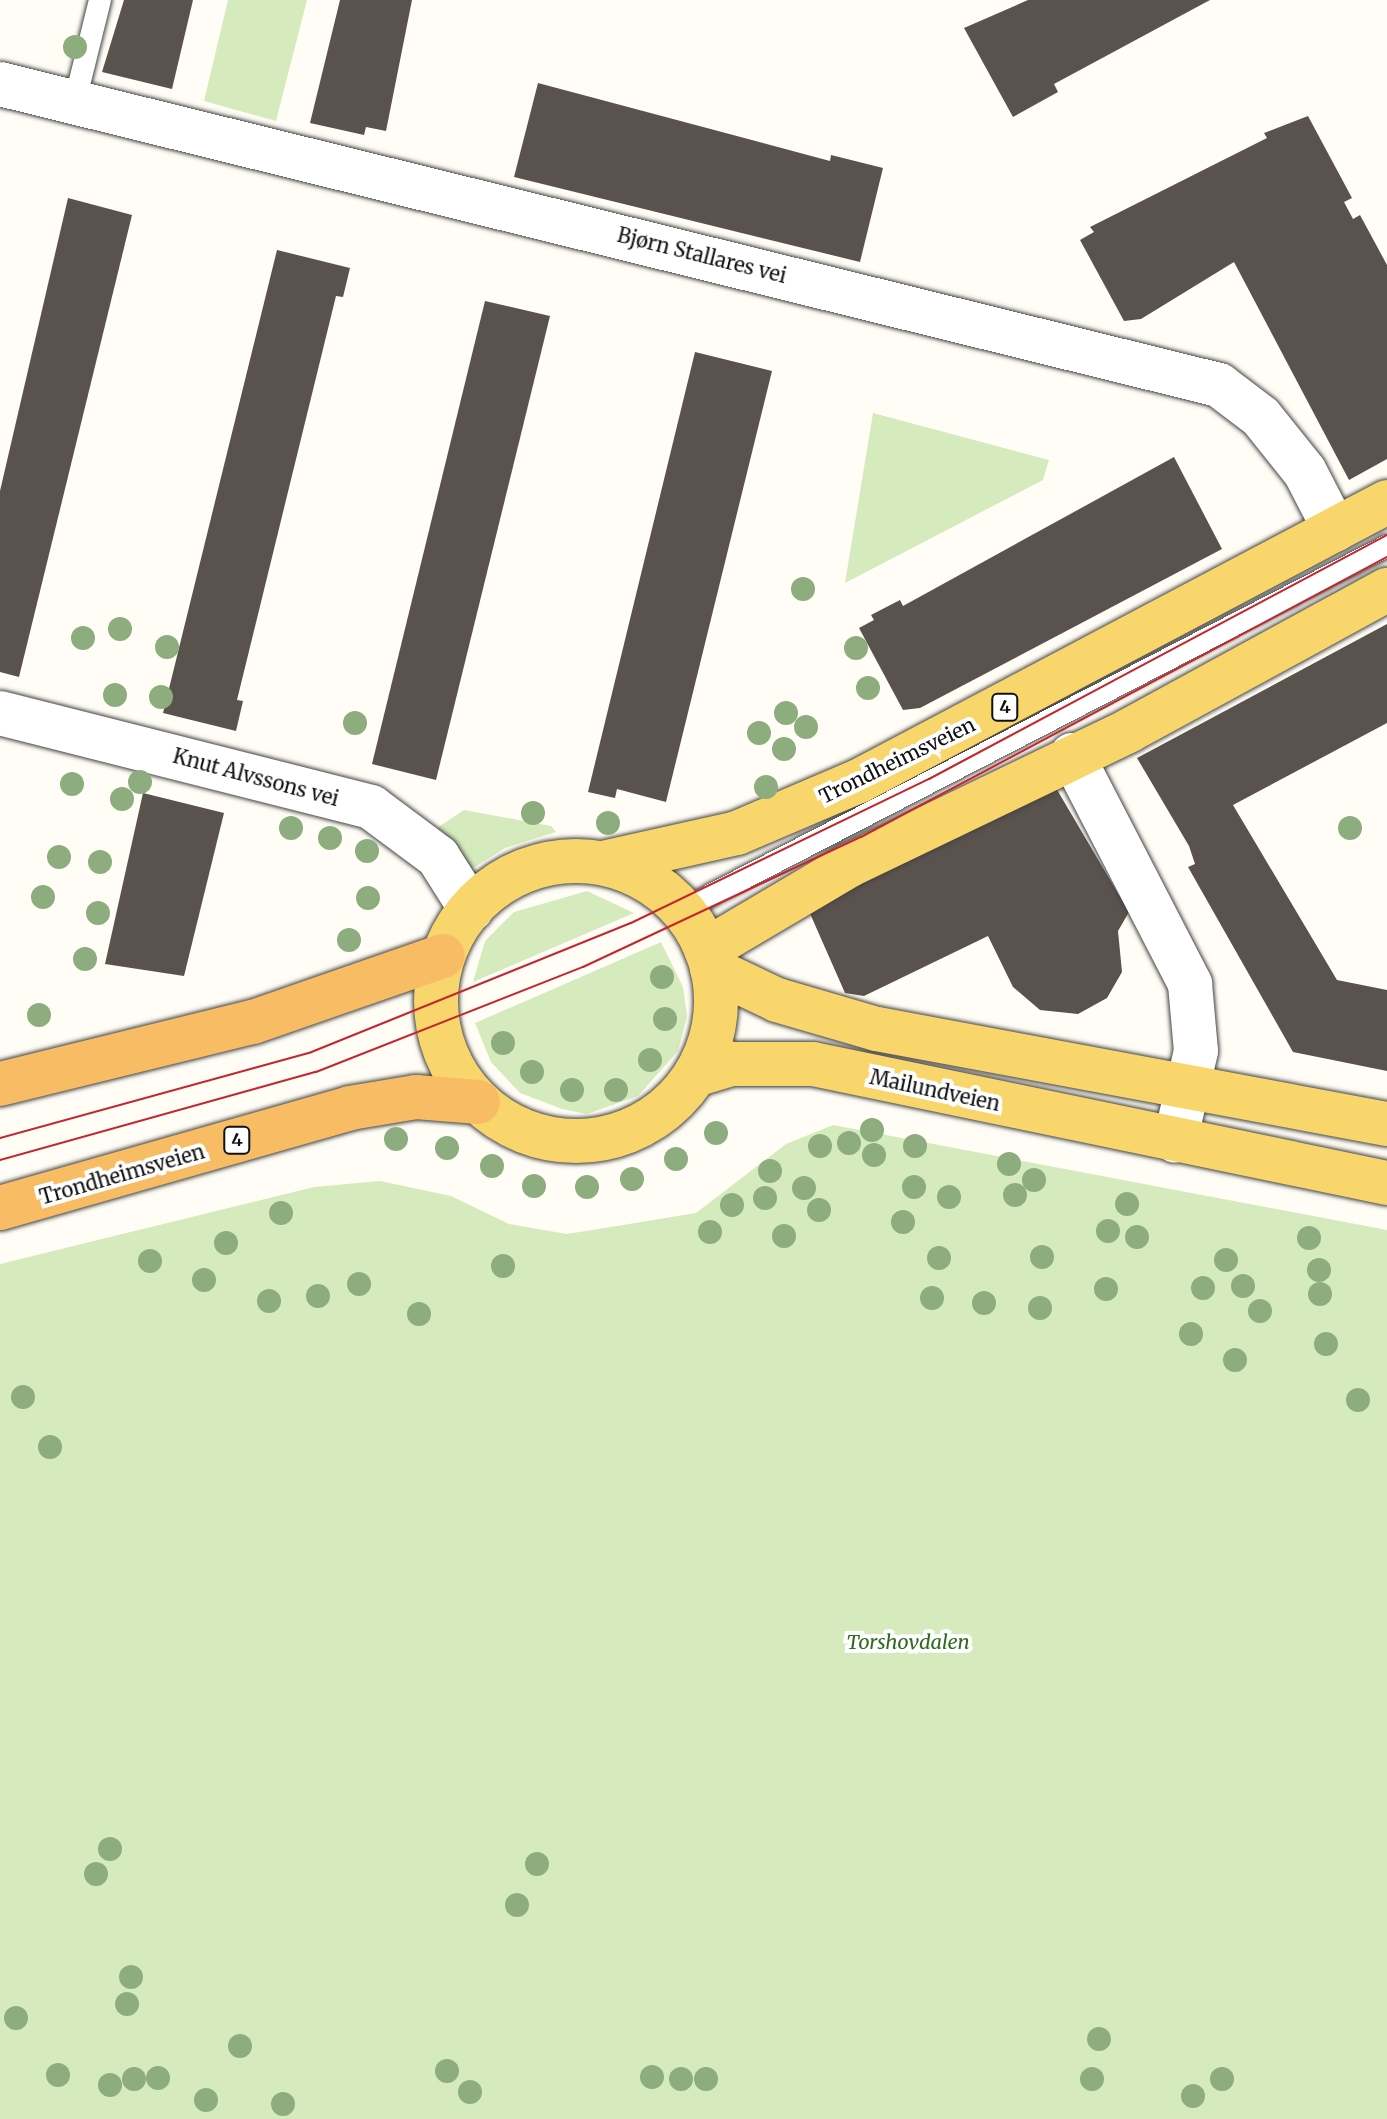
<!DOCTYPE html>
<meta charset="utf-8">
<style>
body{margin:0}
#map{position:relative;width:1387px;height:2119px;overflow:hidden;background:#fffdf5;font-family:Merriweather,serif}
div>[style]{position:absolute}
.green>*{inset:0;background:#d5ebbd}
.building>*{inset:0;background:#5a524d}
.roads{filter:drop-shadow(0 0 2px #444) drop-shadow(0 0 2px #444)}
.service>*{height:22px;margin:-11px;padding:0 11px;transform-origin:11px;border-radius:11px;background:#fff}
.minor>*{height:44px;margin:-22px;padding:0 22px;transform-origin:22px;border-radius:22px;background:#fff}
.primary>*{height:44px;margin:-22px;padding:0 22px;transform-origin:22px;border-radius:22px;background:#f9d66b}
.primary>.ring{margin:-22px;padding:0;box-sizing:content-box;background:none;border:44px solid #f9d66b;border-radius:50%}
.trunk>*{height:44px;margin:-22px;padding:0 22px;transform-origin:22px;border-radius:22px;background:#f7bc64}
.tram>*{height:2px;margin:-1px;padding:0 1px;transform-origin:1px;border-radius:1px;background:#c4262e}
.trees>*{width:24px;height:24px;margin:-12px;border-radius:50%;background:#8dad7f}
span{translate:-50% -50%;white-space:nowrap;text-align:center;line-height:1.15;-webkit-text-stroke:8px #fff;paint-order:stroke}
.shield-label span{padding:2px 6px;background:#fff;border:2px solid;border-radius:6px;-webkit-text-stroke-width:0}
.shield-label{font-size:18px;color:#111;font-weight:700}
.street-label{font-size:20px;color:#111}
.park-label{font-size:20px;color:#2f6b1f;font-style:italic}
</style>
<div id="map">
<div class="green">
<i style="clip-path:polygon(228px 0,307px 0,276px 121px,204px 101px)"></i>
<i style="clip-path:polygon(873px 413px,1049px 460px,1043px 480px,845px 583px)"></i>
<i style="clip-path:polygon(464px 810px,551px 826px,556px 832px,505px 848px,470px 870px,434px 830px)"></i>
<i style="clip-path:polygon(587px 891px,634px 913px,473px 982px,485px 941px,514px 912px)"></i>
<i style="clip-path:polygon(661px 942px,683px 987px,687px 1016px,678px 1051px,638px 1096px,587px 1114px,562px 1109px,520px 1093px,491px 1062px,475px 1023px)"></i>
<i style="clip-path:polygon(833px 1125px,1387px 1230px,1387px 2119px,0 2119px,0 1264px,314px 1187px,380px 1181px,451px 1196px,509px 1224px,567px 1234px,617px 1226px,696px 1213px,786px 1144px)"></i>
</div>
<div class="building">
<i style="clip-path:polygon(124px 0,193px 0,172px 89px,102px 72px)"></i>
<i style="clip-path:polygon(340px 0,412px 0,386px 131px,366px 127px,364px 135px,310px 123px)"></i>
<i style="clip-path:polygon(1028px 0,1210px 0,1054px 84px,1058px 92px,1013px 117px,964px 28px)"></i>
<i style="clip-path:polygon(538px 83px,830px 161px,831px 155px,883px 168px,860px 262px,514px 177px)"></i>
<i style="clip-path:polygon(1308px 116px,1352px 198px,1344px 202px,1353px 219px,1360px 215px,1387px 265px,1387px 459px,1349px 480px,1234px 262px,1141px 319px,1124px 321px,1080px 240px,1094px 232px,1090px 227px,1267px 138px,1264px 133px)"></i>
<i style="clip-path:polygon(68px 198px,132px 215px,19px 677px,0 672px,0 491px)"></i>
<i style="clip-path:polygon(277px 250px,350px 268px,343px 297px,336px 296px,237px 700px,243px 701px,236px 731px,163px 713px)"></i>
<i style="clip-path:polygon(485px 301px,550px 316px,436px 780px,372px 764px)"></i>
<i style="clip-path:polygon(695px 352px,772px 371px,666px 802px,617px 789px,615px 798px,588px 792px)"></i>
<i style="clip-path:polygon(1174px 457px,1222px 549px,920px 708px,903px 710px,859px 628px,874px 620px,871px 615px,900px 600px,903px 606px)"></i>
<i style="clip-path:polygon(1387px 624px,1387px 723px,1233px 805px,1337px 980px,1387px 990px,1387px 1071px,1293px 1052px,1188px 867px,1195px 864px,1189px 846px,1137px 758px)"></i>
<i style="clip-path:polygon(1056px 788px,1129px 912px,1118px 931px,1122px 972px,1107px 998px,1078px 1014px,1040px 1010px,1013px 987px,988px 936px,864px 996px,845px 993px,808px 909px)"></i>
<i style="clip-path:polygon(143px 793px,224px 813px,184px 976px,105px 964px)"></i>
</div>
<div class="roads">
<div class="service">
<i style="left:75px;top:101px;width:104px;rotate:-76.1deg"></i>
<i style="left:682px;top:910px;width:793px;rotate:-27.31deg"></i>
</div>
<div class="minor">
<i style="left:0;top:84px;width:1256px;rotate:13.87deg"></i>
<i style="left:1219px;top:385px;width:53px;rotate:37.3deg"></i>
<i style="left:1261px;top:417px;width:70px;rotate:51.3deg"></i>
<i style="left:1305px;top:472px;width:65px;rotate:62.7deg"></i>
<i style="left:0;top:713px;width:383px;rotate:14.2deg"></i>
<i style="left:371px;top:807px;width:84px;rotate:36.7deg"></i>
<i style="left:438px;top:857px;width:62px;rotate:57.6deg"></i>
<i style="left:1072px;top:755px;width:258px;rotate:62.7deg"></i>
<i style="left:1190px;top:984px;width:67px;rotate:84.9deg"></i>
<i style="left:1196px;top:1051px;width:92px;rotate:103.1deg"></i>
</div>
<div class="primary">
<i class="ring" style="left:436px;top:861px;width:236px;height:236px"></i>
<i style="left:603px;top:863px;width:137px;rotate:-12.6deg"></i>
<i style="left:737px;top:833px;width:133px;rotate:-23.1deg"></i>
<i style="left:859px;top:781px;width:597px;rotate:-27.85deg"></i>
<i style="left:706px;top:950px;width:167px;rotate:-30.6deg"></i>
<i style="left:850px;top:865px;width:309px;rotate:-25.7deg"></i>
<i style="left:1128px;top:731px;width:295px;rotate:-28.6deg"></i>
<i style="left:712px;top:969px;width:72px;rotate:25.5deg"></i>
<i style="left:777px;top:1000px;width:104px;rotate:16.2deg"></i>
<i style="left:877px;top:1029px;width:519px;rotate:10.55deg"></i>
<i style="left:695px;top:1075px;width:39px;rotate:-17deg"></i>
<i style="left:732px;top:1064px;width:81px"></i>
<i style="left:813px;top:1064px;width:586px;rotate:11.71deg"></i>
</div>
<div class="trunk">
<i style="left:0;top:1084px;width:260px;rotate:-13.8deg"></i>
<i style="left:253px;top:1022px;width:201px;rotate:-19.2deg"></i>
<i style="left:0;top:1208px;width:364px;rotate:-15.9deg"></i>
<i style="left:350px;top:1108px;width:67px;rotate:-9.5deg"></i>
<i style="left:416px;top:1097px;width:62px;rotate:4.6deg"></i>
</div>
</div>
<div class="tram">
<i style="left:0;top:1138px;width:320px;rotate:-15.4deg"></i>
<i style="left:309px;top:1053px;width:347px;rotate:-22deg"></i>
<i style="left:631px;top:923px;width:331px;rotate:-25.8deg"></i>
<i style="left:929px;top:779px;width:519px;rotate:-28.05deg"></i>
<i style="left:0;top:1160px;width:328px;rotate:-15.6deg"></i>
<i style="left:316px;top:1072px;width:287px;rotate:-21.5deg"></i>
<i style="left:583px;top:967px;width:307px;rotate:-25.1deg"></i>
<i style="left:861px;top:837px;width:596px;rotate:-28.03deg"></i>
</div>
<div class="trees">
<i style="left:75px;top:47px"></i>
<i style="left:803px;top:589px"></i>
<i style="left:120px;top:629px"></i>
<i style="left:83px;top:638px"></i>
<i style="left:167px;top:647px"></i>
<i style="left:856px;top:648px"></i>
<i style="left:868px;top:688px"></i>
<i style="left:115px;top:695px"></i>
<i style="left:161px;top:697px"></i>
<i style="left:786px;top:713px"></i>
<i style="left:355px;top:723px"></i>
<i style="left:806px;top:727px"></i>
<i style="left:759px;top:733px"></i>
<i style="left:784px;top:749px"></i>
<i style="left:140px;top:782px"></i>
<i style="left:72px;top:784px"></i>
<i style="left:766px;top:787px"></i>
<i style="left:122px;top:799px"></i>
<i style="left:533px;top:813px"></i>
<i style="left:608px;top:823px"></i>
<i style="left:291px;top:828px"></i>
<i style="left:1350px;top:828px"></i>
<i style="left:330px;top:838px"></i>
<i style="left:367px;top:851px"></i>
<i style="left:59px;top:857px"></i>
<i style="left:100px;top:862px"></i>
<i style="left:43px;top:897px"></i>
<i style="left:368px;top:898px"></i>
<i style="left:98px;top:913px"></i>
<i style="left:349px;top:940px"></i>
<i style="left:85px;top:959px"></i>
<i style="left:662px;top:977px"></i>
<i style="left:39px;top:1015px"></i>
<i style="left:665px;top:1019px"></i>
<i style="left:503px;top:1043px"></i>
<i style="left:650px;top:1060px"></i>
<i style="left:532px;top:1072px"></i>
<i style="left:572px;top:1090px"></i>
<i style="left:616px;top:1090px"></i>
<i style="left:872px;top:1130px"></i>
<i style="left:716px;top:1133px"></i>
<i style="left:396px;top:1139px"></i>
<i style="left:849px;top:1143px"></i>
<i style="left:820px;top:1146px"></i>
<i style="left:915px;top:1146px"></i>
<i style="left:447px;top:1148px"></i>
<i style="left:874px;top:1155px"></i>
<i style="left:676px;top:1159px"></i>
<i style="left:1009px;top:1164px"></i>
<i style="left:492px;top:1166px"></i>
<i style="left:770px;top:1171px"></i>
<i style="left:632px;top:1179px"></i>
<i style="left:1034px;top:1180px"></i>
<i style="left:534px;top:1186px"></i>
<i style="left:587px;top:1187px"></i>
<i style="left:914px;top:1187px"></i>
<i style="left:804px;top:1188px"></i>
<i style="left:1015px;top:1195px"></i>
<i style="left:949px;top:1197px"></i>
<i style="left:765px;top:1198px"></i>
<i style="left:1127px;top:1204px"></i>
<i style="left:732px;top:1205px"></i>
<i style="left:819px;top:1210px"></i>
<i style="left:281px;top:1213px"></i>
<i style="left:903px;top:1222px"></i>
<i style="left:1108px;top:1231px"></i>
<i style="left:710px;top:1232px"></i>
<i style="left:784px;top:1236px"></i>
<i style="left:1137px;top:1237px"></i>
<i style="left:1309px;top:1238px"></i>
<i style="left:226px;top:1243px"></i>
<i style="left:1042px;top:1257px"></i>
<i style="left:939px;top:1258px"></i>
<i style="left:1226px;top:1260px"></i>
<i style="left:150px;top:1261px"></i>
<i style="left:503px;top:1266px"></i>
<i style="left:1319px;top:1270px"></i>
<i style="left:204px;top:1280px"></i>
<i style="left:359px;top:1284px"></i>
<i style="left:1243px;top:1286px"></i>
<i style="left:1203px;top:1288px"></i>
<i style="left:1106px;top:1289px"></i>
<i style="left:1320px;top:1294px"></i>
<i style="left:318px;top:1296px"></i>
<i style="left:932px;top:1298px"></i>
<i style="left:269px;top:1301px"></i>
<i style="left:984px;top:1303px"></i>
<i style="left:1040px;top:1308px"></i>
<i style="left:1260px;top:1311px"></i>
<i style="left:419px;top:1314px"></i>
<i style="left:1191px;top:1334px"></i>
<i style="left:1326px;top:1344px"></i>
<i style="left:1235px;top:1360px"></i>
<i style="left:23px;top:1397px"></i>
<i style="left:1358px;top:1400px"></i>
<i style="left:50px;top:1447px"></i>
<i style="left:110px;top:1849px"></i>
<i style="left:537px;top:1864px"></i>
<i style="left:96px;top:1874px"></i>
<i style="left:517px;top:1905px"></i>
<i style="left:131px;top:1977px"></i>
<i style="left:127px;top:2004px"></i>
<i style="left:16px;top:2018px"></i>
<i style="left:1099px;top:2039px"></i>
<i style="left:240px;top:2046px"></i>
<i style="left:447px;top:2071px"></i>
<i style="left:58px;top:2075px"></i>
<i style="left:652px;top:2077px"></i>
<i style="left:158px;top:2078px"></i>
<i style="left:134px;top:2079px"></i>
<i style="left:681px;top:2079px"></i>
<i style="left:706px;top:2079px"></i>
<i style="left:1092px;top:2079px"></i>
<i style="left:1222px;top:2079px"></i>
<i style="left:110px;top:2085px"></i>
<i style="left:470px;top:2092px"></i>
<i style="left:1193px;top:2096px"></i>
<i style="left:206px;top:2100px"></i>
<i style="left:283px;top:2104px"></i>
</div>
<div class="shield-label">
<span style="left:1005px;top:707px">4</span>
<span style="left:237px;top:1140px">4</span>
</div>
<div class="street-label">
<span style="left:702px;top:255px;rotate:14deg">Bjørn Stallares vei</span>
<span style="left:897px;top:760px;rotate:-26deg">Trondheimsveien</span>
<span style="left:256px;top:777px;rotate:15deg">Knut Alvssons vei</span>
<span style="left:935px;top:1090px;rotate:12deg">Mailundveien</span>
<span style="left:122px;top:1174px;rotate:-16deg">Trondheimsveien</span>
</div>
<div class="park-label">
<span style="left:908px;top:1641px">Torshovdalen</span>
</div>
</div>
